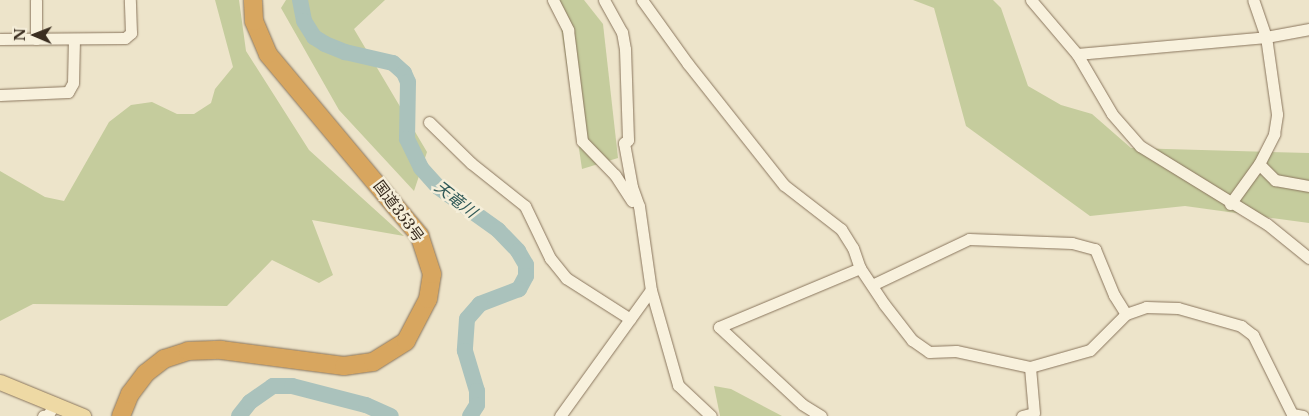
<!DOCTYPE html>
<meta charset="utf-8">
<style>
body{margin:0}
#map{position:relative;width:1309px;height:416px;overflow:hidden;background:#ede4ca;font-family:"Libre Baskerville","Noto Sans JP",serif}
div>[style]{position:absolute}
.green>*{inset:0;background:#c5cc9d}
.river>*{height:16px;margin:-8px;padding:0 8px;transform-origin:8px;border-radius:8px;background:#aac2bc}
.roads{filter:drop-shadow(0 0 1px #8a765e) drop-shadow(0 0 1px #8a765e)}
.minor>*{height:11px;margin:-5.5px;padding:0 5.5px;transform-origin:5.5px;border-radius:5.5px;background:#f8f1dd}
.major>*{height:15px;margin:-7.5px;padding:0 7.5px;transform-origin:7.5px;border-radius:7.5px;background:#eed9a4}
.highway>*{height:18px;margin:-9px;padding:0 9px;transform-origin:9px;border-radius:9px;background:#d8a65f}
span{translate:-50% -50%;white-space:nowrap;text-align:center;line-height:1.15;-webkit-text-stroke:5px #f5eed9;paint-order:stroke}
.street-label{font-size:15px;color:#3b2e21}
.water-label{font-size:16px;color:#315a58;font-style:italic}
.north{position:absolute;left:10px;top:10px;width:50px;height:50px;-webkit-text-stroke:4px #f5eed9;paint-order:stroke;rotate:271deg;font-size:14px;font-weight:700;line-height:20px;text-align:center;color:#3b2e21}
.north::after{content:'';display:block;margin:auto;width:18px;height:22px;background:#3b2e21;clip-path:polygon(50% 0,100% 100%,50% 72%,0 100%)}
</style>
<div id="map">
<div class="green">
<i style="clip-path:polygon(215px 0,239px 0,246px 51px,309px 150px,404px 236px,312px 220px,333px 275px,319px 283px,272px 260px,227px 306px,33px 304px,0 321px,0 171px,45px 197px,64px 201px,109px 122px,131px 105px,152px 102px,177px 114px,194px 114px,211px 103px,215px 89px,233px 67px)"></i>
<i style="clip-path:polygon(286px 0,385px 0,354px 29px,427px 152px,414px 191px,339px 110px,281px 8px)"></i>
<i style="clip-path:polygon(557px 0,584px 0,603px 24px,618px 158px,582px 169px)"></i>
<i style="clip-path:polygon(913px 0,993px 0,1001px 8px,1028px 86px,1061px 105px,1092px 114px,1131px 148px,1309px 153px,1309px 223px,1185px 206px,1090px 216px,966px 126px,934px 8px)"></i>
<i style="clip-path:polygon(714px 386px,731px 389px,782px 416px,720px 416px)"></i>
</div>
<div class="river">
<i style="left:300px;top:0;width:21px;rotate:79deg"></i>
<i style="left:304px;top:21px;width:19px;rotate:58deg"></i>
<i style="left:314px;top:37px;width:13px;rotate:32deg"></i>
<i style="left:325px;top:44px;width:22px;rotate:22deg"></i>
<i style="left:345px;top:52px;width:49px;rotate:12.9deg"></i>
<i style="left:393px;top:63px;width:15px;rotate:42deg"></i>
<i style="left:404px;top:73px;width:10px;rotate:66deg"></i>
<i style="left:408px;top:82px;width:57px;rotate:91deg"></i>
<i style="left:407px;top:139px;width:32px;rotate:64deg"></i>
<i style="left:421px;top:168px;width:25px;rotate:48deg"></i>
<i style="left:438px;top:187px;width:74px;rotate:35.6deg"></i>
<i style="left:498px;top:230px;width:29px;rotate:46deg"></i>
<i style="left:518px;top:251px;width:16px;rotate:60deg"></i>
<i style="left:526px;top:265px;width:11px;rotate:90deg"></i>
<i style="left:526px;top:276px;width:15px;rotate:118deg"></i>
<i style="left:519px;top:289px;width:42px;rotate:159deg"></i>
<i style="left:480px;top:304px;width:20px;rotate:131deg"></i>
<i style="left:467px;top:319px;width:32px;rotate:94deg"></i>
<i style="left:465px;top:351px;width:42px;rotate:73.3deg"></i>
<i style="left:477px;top:391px;width:14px;rotate:90deg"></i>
<i style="left:477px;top:405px;width:13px;rotate:122deg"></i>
<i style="left:239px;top:416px;width:18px;rotate:-52deg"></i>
<i style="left:250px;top:402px;width:28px;rotate:-35deg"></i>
<i style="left:273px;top:386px;width:19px"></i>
<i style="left:292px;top:386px;width:76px;rotate:14.4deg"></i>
<i style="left:366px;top:405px;width:27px;rotate:24deg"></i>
</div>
<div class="roads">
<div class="minor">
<i style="left:553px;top:0;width:34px;rotate:63deg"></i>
<i style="left:568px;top:30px;width:112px;rotate:82.8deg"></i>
<i style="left:582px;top:141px;width:47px;rotate:45.9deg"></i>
<i style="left:615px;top:175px;width:31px;rotate:57deg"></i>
<i style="left:604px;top:0;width:37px;rotate:61deg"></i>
<i style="left:622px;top:32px;width:17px;rotate:80deg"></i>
<i style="left:625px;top:49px;width:91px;rotate:88.1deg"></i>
<i style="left:628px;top:140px;width:5px;rotate:143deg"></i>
<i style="left:624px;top:143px;width:45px;rotate:79.7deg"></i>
<i style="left:632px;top:187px;width:20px;rotate:70deg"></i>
<i style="left:639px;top:206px;width:85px;rotate:81.9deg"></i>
<i style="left:651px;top:290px;width:99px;rotate:74.1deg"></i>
<i style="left:678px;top:385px;width:45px;rotate:43.2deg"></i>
<i style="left:642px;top:0;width:79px;rotate:54.3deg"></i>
<i style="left:688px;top:64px;width:154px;rotate:51.6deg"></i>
<i style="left:784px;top:185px;width:72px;rotate:37.7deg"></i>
<i style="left:841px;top:229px;width:22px;rotate:58deg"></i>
<i style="left:853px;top:248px;width:21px;rotate:71deg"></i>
<i style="left:860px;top:268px;width:43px;rotate:56.3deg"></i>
<i style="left:884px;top:304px;width:46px;rotate:52.1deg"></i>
<i style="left:912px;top:340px;width:21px;rotate:35deg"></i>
<i style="left:929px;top:352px;width:27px;rotate:-2deg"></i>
<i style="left:956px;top:351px;width:76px;rotate:12.2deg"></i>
<i style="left:1030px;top:367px;width:62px;rotate:-15.8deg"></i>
<i style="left:1090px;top:350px;width:51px;rotate:-45deg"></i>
<i style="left:1126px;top:314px;width:21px;rotate:-19deg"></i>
<i style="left:1146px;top:307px;width:32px;rotate:2deg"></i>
<i style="left:1178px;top:308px;width:66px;rotate:15.9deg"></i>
<i style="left:1241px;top:326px;width:15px;rotate:37deg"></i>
<i style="left:1253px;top:335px;width:88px;rotate:63.7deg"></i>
<i style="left:1292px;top:414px;width:11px;rotate:10deg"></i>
<i style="left:1031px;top:0;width:71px;rotate:49.6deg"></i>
<i style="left:1077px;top:54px;width:69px;rotate:59.7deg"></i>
<i style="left:1112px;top:114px;width:43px;rotate:48.8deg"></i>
<i style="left:1140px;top:146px;width:149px;rotate:31.6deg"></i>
<i style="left:1267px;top:224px;width:54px;rotate:39deg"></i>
<i style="left:0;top:39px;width:125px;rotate:-0.5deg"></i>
<i style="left:125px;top:38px;width:8px;rotate:-40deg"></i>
<i style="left:131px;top:33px;width:33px;rotate:-92deg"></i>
<i style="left:36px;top:39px;width:39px;rotate:-90deg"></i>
<i style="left:1077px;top:54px;width:190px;rotate:-5.1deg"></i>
<i style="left:1266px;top:37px;width:44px;rotate:-10.5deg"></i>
<i style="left:0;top:95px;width:68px;rotate:-2.5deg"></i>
<i style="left:68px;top:92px;width:10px;rotate:-61deg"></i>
<i style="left:73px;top:83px;width:44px;rotate:-88.7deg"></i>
<i style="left:429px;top:122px;width:59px;rotate:44.3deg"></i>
<i style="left:471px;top:163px;width:69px;rotate:38.5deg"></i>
<i style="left:525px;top:206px;width:58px;rotate:64.3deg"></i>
<i style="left:550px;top:258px;width:26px;rotate:51deg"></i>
<i style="left:566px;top:278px;width:76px;rotate:32.6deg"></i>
<i style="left:1259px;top:164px;width:23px;rotate:45deg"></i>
<i style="left:1275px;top:180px;width:35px;rotate:10deg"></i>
<i style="left:1230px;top:204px;width:49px;rotate:-54.1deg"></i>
<i style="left:1259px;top:164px;width:34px;rotate:-63deg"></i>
<i style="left:1274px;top:134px;width:20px;rotate:-81deg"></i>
<i style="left:1277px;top:114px;width:78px;rotate:-98.1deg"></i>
<i style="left:1266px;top:37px;width:39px;rotate:-109deg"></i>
<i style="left:872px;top:285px;width:107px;rotate:-25.4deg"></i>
<i style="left:969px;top:239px;width:103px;rotate:2.2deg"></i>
<i style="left:1072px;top:243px;width:24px;rotate:15deg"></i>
<i style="left:1095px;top:249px;width:50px;rotate:67.6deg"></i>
<i style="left:1114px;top:295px;width:22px;rotate:58deg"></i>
<i style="left:43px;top:416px;width:5px;rotate:-11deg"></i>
<i style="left:48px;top:415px;width:14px;rotate:-60deg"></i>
<i style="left:560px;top:416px;width:155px;rotate:-54.2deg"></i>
<i style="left:821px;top:416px;width:22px;rotate:-148deg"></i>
<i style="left:802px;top:404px;width:113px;rotate:-137.1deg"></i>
<i style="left:719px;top:327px;width:153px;rotate:-22.7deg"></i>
<i style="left:1022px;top:416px;width:12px;rotate:-14deg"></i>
<i style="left:1034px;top:413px;width:46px;rotate:-95deg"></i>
</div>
<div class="major">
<i style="left:0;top:382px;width:90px;rotate:22.3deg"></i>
</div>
<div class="highway">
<i style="left:121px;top:416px;width:24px;rotate:-68deg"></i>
<i style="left:130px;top:394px;width:26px;rotate:-53deg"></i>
<i style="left:146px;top:373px;width:23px;rotate:-38deg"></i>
<i style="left:164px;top:359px;width:25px;rotate:-18deg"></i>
<i style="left:188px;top:351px;width:33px;rotate:-2deg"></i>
<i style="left:221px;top:350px;width:124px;rotate:7.4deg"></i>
<i style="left:344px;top:366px;width:29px;rotate:-8deg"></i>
<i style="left:373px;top:362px;width:39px;rotate:-32deg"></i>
<i style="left:406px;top:341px;width:47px;rotate:-62.4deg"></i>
<i style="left:428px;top:299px;width:25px;rotate:-81deg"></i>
<i style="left:432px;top:274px;width:40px;rotate:-108deg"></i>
<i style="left:420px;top:236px;width:237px;rotate:-129.9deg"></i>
<i style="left:268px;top:54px;width:36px;rotate:-113deg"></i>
<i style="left:254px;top:21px;width:21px;rotate:-93deg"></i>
</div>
</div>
<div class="street-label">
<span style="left:399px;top:211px;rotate:53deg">国道353号</span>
</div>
<div class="water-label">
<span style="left:456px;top:199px;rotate:38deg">天竜川</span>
</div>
<div class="north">N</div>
</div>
